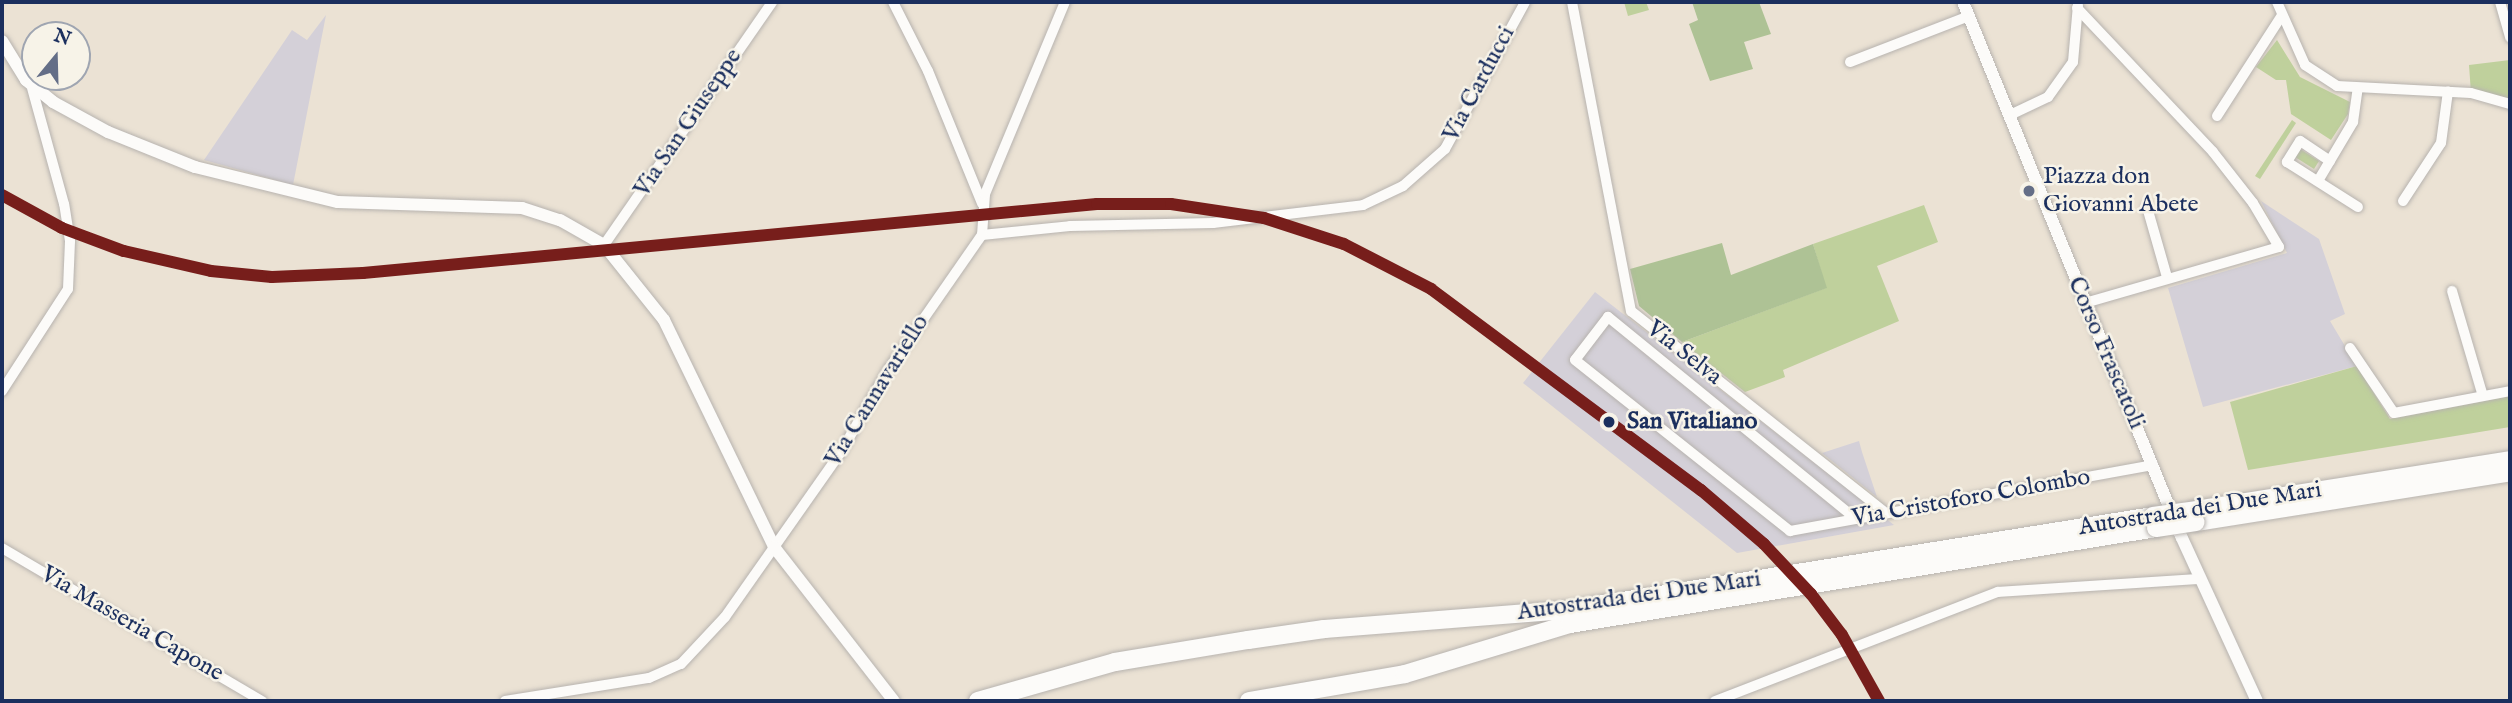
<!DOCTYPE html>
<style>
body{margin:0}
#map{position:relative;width:2512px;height:703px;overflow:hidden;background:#ebe2d4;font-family:"IM FELL English",serif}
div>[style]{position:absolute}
.industrial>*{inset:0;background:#d4d0d8}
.green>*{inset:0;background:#bfd09c}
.forest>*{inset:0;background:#aec295}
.roads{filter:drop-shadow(0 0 2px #b7b3af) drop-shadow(0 0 2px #b7b3af)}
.minor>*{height:10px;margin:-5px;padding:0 5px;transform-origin:5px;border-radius:5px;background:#fcfbf9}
.tertiary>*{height:12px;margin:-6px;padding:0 6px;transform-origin:6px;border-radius:6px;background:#fcfbf9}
.motorway>*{height:18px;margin:-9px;padding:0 9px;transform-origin:9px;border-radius:9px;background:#fcfbf9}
.bridges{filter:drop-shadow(0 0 2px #b7b3af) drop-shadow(0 0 2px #b7b3af)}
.motorway-bridge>*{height:18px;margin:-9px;padding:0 9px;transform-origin:9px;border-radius:9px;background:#fcfbf9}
.rail-1>*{height:12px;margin:-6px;padding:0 6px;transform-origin:6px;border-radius:6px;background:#771e1b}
.dots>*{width:19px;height:19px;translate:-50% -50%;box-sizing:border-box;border:4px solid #f7f3e8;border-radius:50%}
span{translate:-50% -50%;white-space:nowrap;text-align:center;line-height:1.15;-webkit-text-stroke:5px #f7f3e8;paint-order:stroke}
.street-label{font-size:24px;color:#1b2f5e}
.poi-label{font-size:24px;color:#1b2f5e}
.left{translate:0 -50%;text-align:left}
.stop-label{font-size:24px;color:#1b2f5e;font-weight:700}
.frame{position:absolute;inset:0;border:4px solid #1b2f5e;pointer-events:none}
.north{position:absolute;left:21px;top:21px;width:70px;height:70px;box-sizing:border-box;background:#f7f3e8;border:2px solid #9fa5b1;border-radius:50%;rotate:19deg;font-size:19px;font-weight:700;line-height:28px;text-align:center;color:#1b2f5e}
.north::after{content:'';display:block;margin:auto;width:24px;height:32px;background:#646e87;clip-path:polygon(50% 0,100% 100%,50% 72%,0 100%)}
</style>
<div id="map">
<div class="industrial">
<i style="clip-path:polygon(326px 15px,293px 185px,204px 160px,292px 30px,307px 40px)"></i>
<i style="clip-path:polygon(2261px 201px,2319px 239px,2345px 314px,2330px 321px,2357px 366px,2203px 407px,2168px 288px,2287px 253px)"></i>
<i style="clip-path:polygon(1595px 292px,1894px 525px,1737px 553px,1523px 383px)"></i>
<i style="clip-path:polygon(1859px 441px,1862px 452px,1877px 497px,1822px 453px)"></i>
</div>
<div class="green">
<i style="clip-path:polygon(1624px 2px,1646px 2px,1649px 10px,1628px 16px)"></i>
<i style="clip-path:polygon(2277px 40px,2300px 77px,2350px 102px,2348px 114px,2331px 140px,2291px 114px,2286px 80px,2276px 80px,2256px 67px)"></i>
<i style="clip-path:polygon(2510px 60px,2510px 104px,2471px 93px,2469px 65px)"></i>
<i style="clip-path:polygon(2292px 120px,2296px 123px,2260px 179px,2255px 176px)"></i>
<i style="clip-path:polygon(2300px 149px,2319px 161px,2314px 169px,2295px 157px)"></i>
<i style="clip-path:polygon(1924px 205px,1938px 242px,1877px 266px,1899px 321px,1783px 370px,1785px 377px,1745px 392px,1682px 342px,1826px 288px,1813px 244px)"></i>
<i style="clip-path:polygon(2357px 366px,2390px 419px,2510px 396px,2510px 427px,2248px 470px,2230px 402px)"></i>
</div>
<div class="forest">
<i style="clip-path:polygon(1692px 2px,1759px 2px,1771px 34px,1744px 42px,1753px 69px,1710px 81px,1689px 24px,1698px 20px)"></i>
<i style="clip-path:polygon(1722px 243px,1731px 275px,1813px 244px,1827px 288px,1682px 342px,1639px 306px,1630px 269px)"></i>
</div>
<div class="roads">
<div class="minor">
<i style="left:893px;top:2px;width:77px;rotate:63.1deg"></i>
<i style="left:928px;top:71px;width:143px;rotate:67.8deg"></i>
<i style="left:1572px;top:2px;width:315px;rotate:79.2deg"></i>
<i style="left:1631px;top:311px;width:325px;rotate:38.4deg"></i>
<i style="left:2277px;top:2px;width:69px;rotate:66deg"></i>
<i style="left:2305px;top:65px;width:38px;rotate:33deg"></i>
<i style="left:2337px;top:86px;width:134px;rotate:3deg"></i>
<i style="left:2471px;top:93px;width:41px;rotate:15.8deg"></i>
<i style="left:2500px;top:2px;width:37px;rotate:74deg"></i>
<i style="left:2077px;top:8px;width:198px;rotate:46.6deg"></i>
<i style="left:2213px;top:152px;width:65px;rotate:51.9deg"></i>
<i style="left:2253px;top:203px;width:51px;rotate:59.4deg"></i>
<i style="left:2279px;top:247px;width:202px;rotate:163.9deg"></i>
<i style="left:1850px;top:62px;width:128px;rotate:-21.1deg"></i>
<i style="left:2010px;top:115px;width:42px;rotate:-25.3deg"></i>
<i style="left:2048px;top:97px;width:43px;rotate:-54.5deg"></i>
<i style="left:2073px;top:62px;width:57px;rotate:-85deg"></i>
<i style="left:2217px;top:116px;width:120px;rotate:-57.2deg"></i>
<i style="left:2330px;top:161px;width:36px;rotate:-146deg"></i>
<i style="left:2300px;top:141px;width:25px;rotate:122deg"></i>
<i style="left:2287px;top:162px;width:84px;rotate:32.4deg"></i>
<i style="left:2318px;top:181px;width:69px;rotate:-59.3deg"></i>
<i style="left:2353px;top:122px;width:34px;rotate:-82deg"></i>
<i style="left:2403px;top:201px;width:69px;rotate:-56.8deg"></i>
<i style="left:2441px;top:143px;width:52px;rotate:-82.3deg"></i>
<i style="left:2147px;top:207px;width:73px;rotate:74.1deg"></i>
<i style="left:982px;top:235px;width:88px;rotate:-5.8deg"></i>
<i style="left:1070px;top:226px;width:143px;rotate:-1.2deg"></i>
<i style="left:1213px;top:223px;width:151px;rotate:-6.8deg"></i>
<i style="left:1363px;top:205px;width:44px;rotate:-25.4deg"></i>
<i style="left:1403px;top:186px;width:56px;rotate:-41.4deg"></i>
<i style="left:1445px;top:149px;width:167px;rotate:-61.4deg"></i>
<i style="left:982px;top:235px;width:41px;rotate:-85.8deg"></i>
<i style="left:985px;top:194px;width:208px;rotate:-67.4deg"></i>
<i style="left:604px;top:245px;width:295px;rotate:-55.3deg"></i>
<i style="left:2452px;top:291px;width:109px;rotate:73.6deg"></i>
<i style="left:2350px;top:348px;width:78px;rotate:55.9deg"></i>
<i style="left:2394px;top:413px;width:118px;rotate:-10.7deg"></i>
<i style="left:2px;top:391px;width:121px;rotate:-57.1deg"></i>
<i style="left:68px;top:289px;width:48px;rotate:-87.6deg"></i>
<i style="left:70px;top:241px;width:37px;rotate:-99deg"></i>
<i style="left:64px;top:204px;width:120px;rotate:-105.4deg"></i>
<i style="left:1856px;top:519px;width:320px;rotate:-140.8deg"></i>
<i style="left:1608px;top:317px;width:54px;rotate:127.5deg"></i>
<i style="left:1575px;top:360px;width:275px;rotate:38.5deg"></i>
<i style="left:1790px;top:531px;width:369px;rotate:-10.3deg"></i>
<i style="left:2px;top:548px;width:302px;rotate:30.5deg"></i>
<i style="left:505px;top:701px;width:146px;rotate:-9.1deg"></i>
<i style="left:649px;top:678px;width:35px;rotate:-24deg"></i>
<i style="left:681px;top:664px;width:64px;rotate:-46.9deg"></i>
<i style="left:725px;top:617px;width:202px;rotate:-54.9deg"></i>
<i style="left:841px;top:452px;width:95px;rotate:-60.2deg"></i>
<i style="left:888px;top:370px;width:165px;rotate:-55.2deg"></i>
<i style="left:1715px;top:701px;width:303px;rotate:-21.1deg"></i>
<i style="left:1998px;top:592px;width:203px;rotate:-3.7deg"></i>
</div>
<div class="tertiary">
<i style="left:1963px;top:2px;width:577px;rotate:67.79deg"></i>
<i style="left:2181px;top:536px;width:182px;rotate:65.3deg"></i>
<i style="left:2px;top:41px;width:46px;rotate:58.4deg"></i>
<i style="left:26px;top:80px;width:35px;rotate:39deg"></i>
<i style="left:53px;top:102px;width:63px;rotate:28.6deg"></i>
<i style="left:108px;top:132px;width:94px;rotate:21.9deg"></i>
<i style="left:195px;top:167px;width:147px;rotate:13.8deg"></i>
<i style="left:338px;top:202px;width:184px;rotate:1.9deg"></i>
<i style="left:522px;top:208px;width:40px;rotate:18deg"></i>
<i style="left:560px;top:220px;width:51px;rotate:29.6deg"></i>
<i style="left:604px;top:245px;width:96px;rotate:51.3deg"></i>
<i style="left:664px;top:320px;width:252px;rotate:64.1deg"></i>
<i style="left:774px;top:547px;width:195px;rotate:52.1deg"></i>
</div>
<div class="motorway">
<i style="left:2196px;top:510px;width:318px;rotate:-9deg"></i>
<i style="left:2196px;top:522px;width:318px;rotate:-9deg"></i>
<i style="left:978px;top:701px;width:142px;rotate:-15.9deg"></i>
<i style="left:1115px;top:662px;width:135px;rotate:-9.4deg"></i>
<i style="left:1248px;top:640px;width:77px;rotate:-8.2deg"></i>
<i style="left:1324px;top:629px;width:243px;rotate:-4.5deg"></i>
<i style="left:1566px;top:610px;width:594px;rotate:-9.1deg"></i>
<i style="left:1249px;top:701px;width:158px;rotate:-9.8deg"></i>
<i style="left:1405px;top:674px;width:172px;rotate:-16.9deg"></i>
<i style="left:1570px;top:624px;width:594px;rotate:-9.3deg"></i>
</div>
</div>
<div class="bridges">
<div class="motorway-bridge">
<i style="left:2153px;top:516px;width:43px;rotate:-7.9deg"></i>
<i style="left:2156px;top:528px;width:40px;rotate:-8.5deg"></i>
</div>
</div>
<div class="rail-1">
<i style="left:2px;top:195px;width:68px;rotate:28.8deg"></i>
<i style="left:62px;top:228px;width:66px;rotate:20.4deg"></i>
<i style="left:124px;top:251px;width:89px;rotate:12.9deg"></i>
<i style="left:211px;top:271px;width:61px;rotate:5.6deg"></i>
<i style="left:272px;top:277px;width:91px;rotate:-2.5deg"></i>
<i style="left:363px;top:273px;width:737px;rotate:-5.37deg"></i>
<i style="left:1097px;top:204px;width:74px"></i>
<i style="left:1171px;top:204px;width:94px;rotate:8.6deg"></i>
<i style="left:1264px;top:218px;width:84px;rotate:18deg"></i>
<i style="left:1344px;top:244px;width:98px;rotate:27.3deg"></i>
<i style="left:1431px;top:289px;width:337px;rotate:36.7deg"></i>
<i style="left:1701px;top:490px;width:83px;rotate:40.6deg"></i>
<i style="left:1764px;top:544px;width:69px;rotate:46.8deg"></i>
<i style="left:1811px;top:594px;width:51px;rotate:52.9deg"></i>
<i style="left:1842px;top:635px;width:76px;rotate:60.7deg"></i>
</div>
<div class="dots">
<i style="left:2029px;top:191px;background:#646e87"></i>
<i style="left:1609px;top:422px;background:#1b2f5e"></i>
</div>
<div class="street-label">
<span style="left:1479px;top:84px;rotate:-62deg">Via Carducci</span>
<span style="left:688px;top:123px;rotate:-56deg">Via San Giuseppe</span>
<span style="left:1684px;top:353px;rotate:38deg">Via Selva</span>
<span style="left:2106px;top:353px;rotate:67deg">Corso Frascatoli</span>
<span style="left:877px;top:391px;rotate:-58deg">Via Cannavariello</span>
<span style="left:1971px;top:498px;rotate:-10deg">Via Cristoforo Colombo</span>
<span style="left:2200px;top:509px;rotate:-9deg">Autostrada dei Due Mari</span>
<span style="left:1639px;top:596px;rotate:-8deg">Autostrada dei Due Mari</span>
<span style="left:132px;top:624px;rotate:30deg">Via Masseria Capone</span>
</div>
<div class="poi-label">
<span class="left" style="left:2043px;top:191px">Piazza don<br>Giovanni Abete</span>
</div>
<div class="stop-label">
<span class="left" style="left:1627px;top:422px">San Vitaliano</span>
</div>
<div class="frame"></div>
<div class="north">N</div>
</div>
